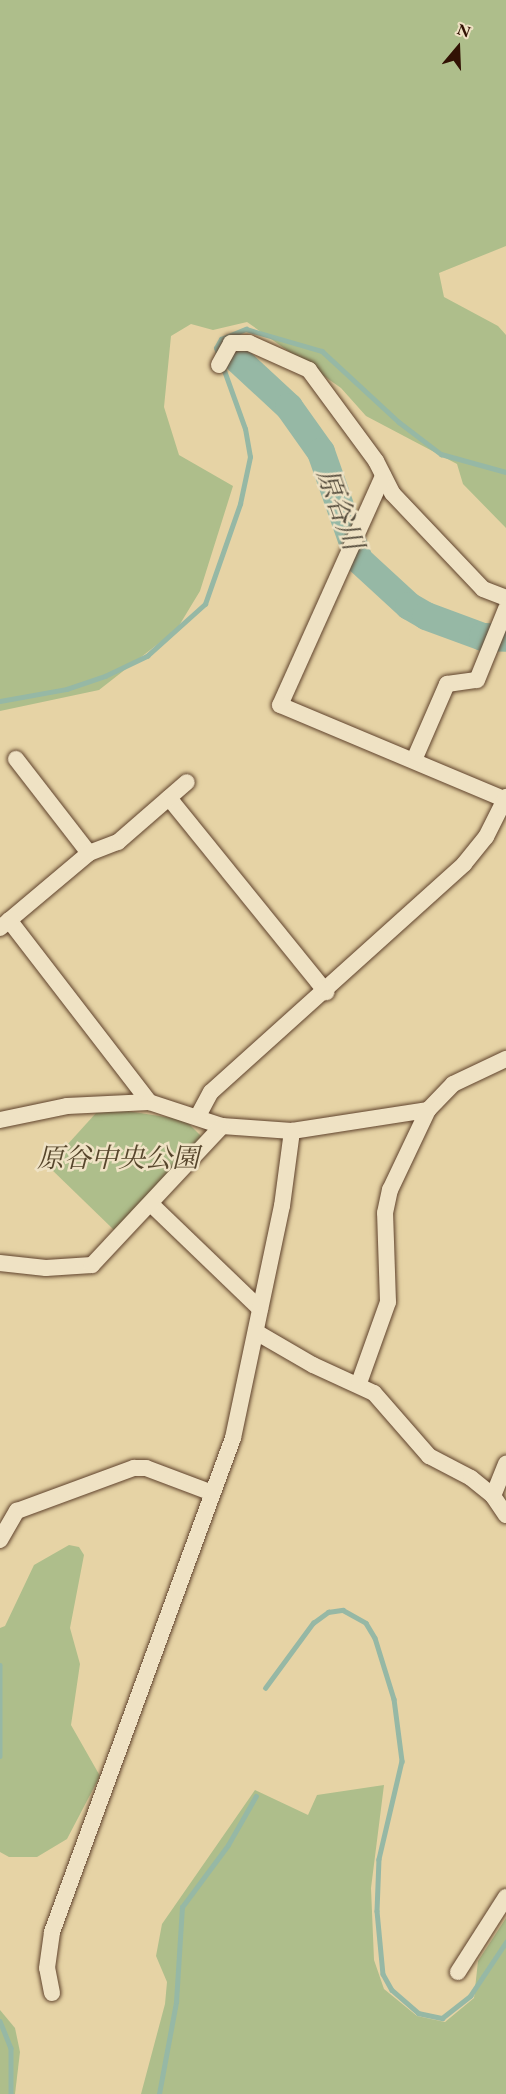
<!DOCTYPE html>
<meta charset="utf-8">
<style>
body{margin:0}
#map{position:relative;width:506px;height:2094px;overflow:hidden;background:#e6d3a5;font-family:"EB Garamond","Noto Serif JP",serif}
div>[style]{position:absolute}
.green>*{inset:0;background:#aebe8b}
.stream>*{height:4.5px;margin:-2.25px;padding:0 2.25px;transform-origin:2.25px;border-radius:2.25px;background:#96b8a5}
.river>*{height:28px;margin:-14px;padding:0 14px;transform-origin:14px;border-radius:14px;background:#96b8a5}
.roads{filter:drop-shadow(0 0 2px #5f422c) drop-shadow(0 0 2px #5f422c)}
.minor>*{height:16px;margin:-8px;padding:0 8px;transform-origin:8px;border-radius:8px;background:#efe2c4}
span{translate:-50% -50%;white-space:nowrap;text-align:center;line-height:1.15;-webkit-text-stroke:5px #efe2c4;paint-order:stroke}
.park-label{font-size:27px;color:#57462c;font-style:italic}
.water-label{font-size:28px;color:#554c3c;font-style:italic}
.north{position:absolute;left:428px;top:18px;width:60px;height:60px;-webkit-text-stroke:4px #efe2c4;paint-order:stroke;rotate:19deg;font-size:16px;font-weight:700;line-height:24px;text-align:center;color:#321204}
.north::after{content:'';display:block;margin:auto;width:21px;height:27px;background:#321204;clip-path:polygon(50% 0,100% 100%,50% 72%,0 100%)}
</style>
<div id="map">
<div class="green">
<i style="clip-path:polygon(0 0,506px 0,506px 246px,439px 273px,444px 297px,498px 326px,506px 335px,506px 528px,463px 484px,457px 464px,366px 416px,341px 388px,247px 322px,213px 330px,191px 324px,171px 336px,164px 407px,179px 455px,233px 486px,200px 591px,177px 629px,99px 690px,0 711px)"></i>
<i style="clip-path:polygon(121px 1110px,185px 1120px,202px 1137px,115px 1231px,48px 1166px,96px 1113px)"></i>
<i style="clip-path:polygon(69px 1545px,79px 1547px,84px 1555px,70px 1628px,80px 1664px,71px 1725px,100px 1776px,67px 1839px,37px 1857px,9px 1857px,0 1852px,0 1628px,5px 1626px,34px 1565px)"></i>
<i style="clip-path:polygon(384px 1785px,371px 1888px,374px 1960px,384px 1989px,417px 2016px,445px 2022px,474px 1998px,478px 1961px,506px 1918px,506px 2094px,141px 2094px,165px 2004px,167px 1982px,156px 1956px,162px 1924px,255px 1790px,308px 1815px,317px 1795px)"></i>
<i style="clip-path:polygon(0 2010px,15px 2028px,20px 2052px,15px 2094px,0 2094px)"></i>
</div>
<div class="stream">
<i style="left:218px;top:354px;width:6px;rotate:-108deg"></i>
<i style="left:216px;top:348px;width:10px;rotate:-61deg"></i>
<i style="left:221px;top:339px;width:27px;rotate:-22deg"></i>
<i style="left:246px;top:329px;width:79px;rotate:16.1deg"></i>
<i style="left:322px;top:351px;width:105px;rotate:42.7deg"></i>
<i style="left:399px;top:422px;width:53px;rotate:37.3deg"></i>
<i style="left:441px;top:454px;width:67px;rotate:15.5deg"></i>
<i style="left:0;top:701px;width:68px;rotate:-10.2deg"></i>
<i style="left:67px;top:689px;width:40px;rotate:-18.9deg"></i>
<i style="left:105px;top:676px;width:47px;rotate:-25.5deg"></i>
<i style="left:147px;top:656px;width:78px;rotate:-41.9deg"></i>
<i style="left:205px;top:604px;width:106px;rotate:-70.7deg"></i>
<i style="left:240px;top:504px;width:48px;rotate:-78deg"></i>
<i style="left:250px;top:457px;width:28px;rotate:-100deg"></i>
<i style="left:245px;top:429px;width:68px;rotate:-109.8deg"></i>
<i style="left:0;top:1665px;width:91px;rotate:90deg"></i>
<i style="left:265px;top:1688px;width:81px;rotate:-53.6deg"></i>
<i style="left:313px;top:1623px;width:19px;rotate:-36deg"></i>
<i style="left:328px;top:1612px;width:15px;rotate:-8deg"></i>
<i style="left:343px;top:1610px;width:26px;rotate:29deg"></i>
<i style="left:366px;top:1623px;width:17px;rotate:59deg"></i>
<i style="left:375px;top:1638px;width:64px;rotate:72.7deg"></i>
<i style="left:394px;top:1699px;width:63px;rotate:82.6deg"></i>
<i style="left:402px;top:1761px;width:101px;rotate:103.2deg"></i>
<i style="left:379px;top:1859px;width:52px;rotate:92.2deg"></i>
<i style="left:377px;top:1911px;width:63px;rotate:84.6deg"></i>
<i style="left:383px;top:1974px;width:18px;rotate:61deg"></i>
<i style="left:392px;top:1990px;width:35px;rotate:41deg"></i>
<i style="left:418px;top:2013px;width:25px;rotate:12deg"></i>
<i style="left:442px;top:2018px;width:36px;rotate:-38deg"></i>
<i style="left:470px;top:1996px;width:65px;rotate:-56.3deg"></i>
<i style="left:0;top:2021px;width:29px;rotate:68deg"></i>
<i style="left:11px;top:2048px;width:46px;rotate:90deg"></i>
<i style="left:159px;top:2094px;width:94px;rotate:-79.5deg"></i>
<i style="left:176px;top:2002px;width:95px;rotate:-86.4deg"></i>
<i style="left:182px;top:1907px;width:77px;rotate:-53.4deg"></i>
<i style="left:228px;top:1845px;width:56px;rotate:-60.3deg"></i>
</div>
<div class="river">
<i style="left:234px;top:356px;width:75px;rotate:42.8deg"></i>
<i style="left:289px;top:407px;width:55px;rotate:54.6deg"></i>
<i style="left:321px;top:452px;width:114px;rotate:70.6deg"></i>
<i style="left:359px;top:560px;width:68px;rotate:42.6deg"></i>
<i style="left:409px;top:606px;width:20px;rotate:30deg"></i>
<i style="left:426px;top:616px;width:61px;rotate:20.2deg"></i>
<i style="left:483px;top:637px;width:23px;rotate:2deg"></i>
</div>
<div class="roads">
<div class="minor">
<i style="left:219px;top:365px;width:25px;rotate:-61deg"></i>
<i style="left:231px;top:343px;width:18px"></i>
<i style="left:249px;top:343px;width:66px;rotate:24.2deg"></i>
<i style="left:309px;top:370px;width:113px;rotate:53.6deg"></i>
<i style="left:376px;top:461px;width:36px;rotate:63deg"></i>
<i style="left:392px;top:493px;width:132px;rotate:46.5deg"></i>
<i style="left:483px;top:589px;width:25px;rotate:21deg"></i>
<i style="left:383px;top:476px;width:251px;rotate:114.2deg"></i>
<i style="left:280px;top:705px;width:245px;rotate:22.8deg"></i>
<i style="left:16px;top:759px;width:119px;rotate:52.2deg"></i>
<i style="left:414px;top:760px;width:83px;rotate:-66.5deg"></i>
<i style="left:447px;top:684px;width:30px;rotate:-8deg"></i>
<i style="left:477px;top:680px;width:77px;rotate:-67.8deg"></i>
<i style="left:169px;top:798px;width:250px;rotate:51deg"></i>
<i style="left:9px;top:920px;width:230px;rotate:52.4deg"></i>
<i style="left:0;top:928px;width:116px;rotate:-40.1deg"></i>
<i style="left:89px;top:853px;width:31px;rotate:-21deg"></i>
<i style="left:118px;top:842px;width:91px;rotate:-41deg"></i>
<i style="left:198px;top:1116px;width:27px;rotate:-62deg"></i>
<i style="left:211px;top:1092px;width:341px;rotate:-42deg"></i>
<i style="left:464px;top:864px;width:35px;rotate:-51deg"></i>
<i style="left:486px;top:837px;width:45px;rotate:-63.4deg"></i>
<i style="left:0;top:1120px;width:68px;rotate:-11.8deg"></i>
<i style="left:67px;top:1106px;width:82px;rotate:-2.8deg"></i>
<i style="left:149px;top:1102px;width:77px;rotate:18.2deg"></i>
<i style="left:222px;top:1126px;width:70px;rotate:4.1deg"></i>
<i style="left:292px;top:1131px;width:138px;rotate:-8.8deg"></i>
<i style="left:428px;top:1110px;width:36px;rotate:-46deg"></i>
<i style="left:453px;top:1084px;width:59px;rotate:-25.3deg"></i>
<i style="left:151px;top:1204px;width:151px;rotate:43.9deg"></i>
<i style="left:0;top:1263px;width:46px;rotate:6.2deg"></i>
<i style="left:46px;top:1268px;width:46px;rotate:-3.7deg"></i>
<i style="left:92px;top:1265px;width:190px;rotate:-46.9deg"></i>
<i style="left:256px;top:1332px;width:66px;rotate:30.1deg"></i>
<i style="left:313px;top:1365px;width:67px;rotate:24.7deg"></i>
<i style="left:374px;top:1393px;width:84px;rotate:48.9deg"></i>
<i style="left:429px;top:1456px;width:47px;rotate:27.6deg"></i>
<i style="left:471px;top:1478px;width:28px;rotate:39deg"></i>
<i style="left:493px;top:1496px;width:23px;rotate:56deg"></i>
<i style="left:359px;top:1383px;width:86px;rotate:-70.3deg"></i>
<i style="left:388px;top:1302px;width:89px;rotate:-91.9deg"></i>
<i style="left:385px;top:1213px;width:24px;rotate:-78deg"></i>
<i style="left:390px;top:1190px;width:89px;rotate:-64.6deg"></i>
<i style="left:493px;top:1496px;width:35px;rotate:-68deg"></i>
<i style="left:0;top:1540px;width:34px;rotate:-60deg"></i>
<i style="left:17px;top:1511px;width:125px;rotate:-20.2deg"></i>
<i style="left:134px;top:1468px;width:12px"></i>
<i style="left:146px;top:1468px;width:68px;rotate:20.6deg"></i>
<i style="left:458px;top:1972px;width:89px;rotate:-57.4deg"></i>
<i style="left:52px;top:1993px;width:25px;rotate:-101deg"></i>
<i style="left:47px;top:1968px;width:36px;rotate:-82deg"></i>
<i style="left:52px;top:1932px;width:526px;rotate:-69.88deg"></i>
<i style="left:233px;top:1438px;width:237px;rotate:-78.1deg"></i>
<i style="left:282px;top:1206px;width:76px;rotate:-82.4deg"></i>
</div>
</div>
<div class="park-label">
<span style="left:118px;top:1158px">原谷中央公園</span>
</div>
<div class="water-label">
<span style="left:341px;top:509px;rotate:70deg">原谷川</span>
</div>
<div class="north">N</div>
</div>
